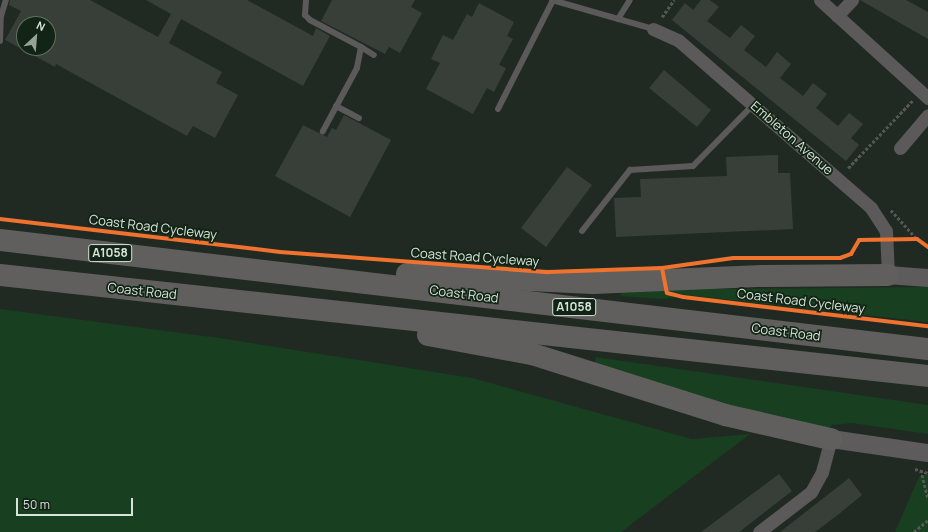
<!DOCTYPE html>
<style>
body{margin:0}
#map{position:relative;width:928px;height:532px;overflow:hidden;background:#202a22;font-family:Manrope,sans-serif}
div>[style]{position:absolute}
.green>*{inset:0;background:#183f20}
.building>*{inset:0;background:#373f38}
.path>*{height:2.5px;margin-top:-1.25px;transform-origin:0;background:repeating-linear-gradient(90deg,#565755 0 3px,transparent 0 5px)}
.lane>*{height:6px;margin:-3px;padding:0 3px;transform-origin:3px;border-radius:3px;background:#5b5959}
.street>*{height:13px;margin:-6.5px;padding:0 6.5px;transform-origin:6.5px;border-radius:6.5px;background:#5b5959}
.secondary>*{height:18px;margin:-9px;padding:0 9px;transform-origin:9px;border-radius:9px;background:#5d5b5b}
.highway>*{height:22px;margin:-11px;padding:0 11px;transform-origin:11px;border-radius:11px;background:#615f5e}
.cycleway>*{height:4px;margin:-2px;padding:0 2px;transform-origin:2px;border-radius:2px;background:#ef722f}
span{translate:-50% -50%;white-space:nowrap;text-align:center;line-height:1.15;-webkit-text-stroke:3.5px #122415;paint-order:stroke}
.shield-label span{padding:1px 3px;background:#122415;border:1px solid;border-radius:3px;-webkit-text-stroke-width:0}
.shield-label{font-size:12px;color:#d8e3d9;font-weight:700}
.street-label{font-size:13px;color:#d8e3d9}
.north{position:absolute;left:16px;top:16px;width:40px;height:40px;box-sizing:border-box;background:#122415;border:1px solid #617063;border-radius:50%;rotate:26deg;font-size:11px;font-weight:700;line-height:16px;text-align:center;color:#d8e3d9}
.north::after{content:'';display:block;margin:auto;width:14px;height:18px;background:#98a299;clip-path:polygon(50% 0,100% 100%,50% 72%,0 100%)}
.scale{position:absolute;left:16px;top:498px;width:117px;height:18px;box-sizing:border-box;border:2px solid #d8e3d9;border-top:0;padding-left:5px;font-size:12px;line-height:14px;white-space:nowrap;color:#d8e3d9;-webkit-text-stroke:3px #122415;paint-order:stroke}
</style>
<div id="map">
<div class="green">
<i style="clip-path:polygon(928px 287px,928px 322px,686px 295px,663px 299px,620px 296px,623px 290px)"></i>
<i style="clip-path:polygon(0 309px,219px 338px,472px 378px,692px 439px,750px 434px,621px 532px,0 532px)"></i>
<i style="clip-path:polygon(596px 357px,928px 405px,928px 434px,852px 423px,832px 425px,825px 431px,776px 420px,594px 365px)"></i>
<i style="clip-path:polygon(928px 474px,928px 532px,895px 532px,919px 477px)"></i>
</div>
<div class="building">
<i style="clip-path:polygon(evenodd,10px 0,90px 0,158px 37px,171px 14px,146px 0,247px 0,313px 36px,316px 28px,330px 36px,303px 86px,181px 19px,169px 43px,222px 72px,216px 83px,238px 95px,215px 138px,193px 126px,187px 136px,56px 64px,55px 67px,5px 40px,21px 11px,9px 5px,10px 0,24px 24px,48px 24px,48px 48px,24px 48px,24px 24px)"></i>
<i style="clip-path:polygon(332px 0,415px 0,411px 7px,422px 13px,400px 53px,389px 47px,385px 54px,321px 21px)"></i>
<i style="clip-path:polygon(701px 0,710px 0,719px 7px,707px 21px,730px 38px,741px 25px,755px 36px,744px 50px,766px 67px,777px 52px,791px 64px,780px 78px,803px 96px,813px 83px,827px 94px,816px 108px,838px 126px,849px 113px,863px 124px,851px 138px,859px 145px,846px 161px,672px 20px,685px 3px,693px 10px)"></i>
<i style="clip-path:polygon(860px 0,906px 0,928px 12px,928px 39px)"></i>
<i style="clip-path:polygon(479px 3px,514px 22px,507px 36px,513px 39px,499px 65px,506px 68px,494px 92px,487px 88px,473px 114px,426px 89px,440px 63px,431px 59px,443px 35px,453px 40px,467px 14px,472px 17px)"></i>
<i style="clip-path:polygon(664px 70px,711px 110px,697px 127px,649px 88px)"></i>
<i style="clip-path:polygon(344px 115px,391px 140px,350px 217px,275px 176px,303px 125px,327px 137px,332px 128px,336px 130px)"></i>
<i style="clip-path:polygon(778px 155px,778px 173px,790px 173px,793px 229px,616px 237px,614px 198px,641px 197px,640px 179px,727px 176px,726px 157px)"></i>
<i style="clip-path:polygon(567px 167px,592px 185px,546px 247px,521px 228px)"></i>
<i style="clip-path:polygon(779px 474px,792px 491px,739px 532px,701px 532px)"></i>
<i style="clip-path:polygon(849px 478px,862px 495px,839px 514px,815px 532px,780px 532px)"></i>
</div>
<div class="path">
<i style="left:662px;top:17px;width:21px;rotate:-55deg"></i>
<i style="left:848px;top:168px;width:93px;rotate:-46.3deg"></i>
<i style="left:891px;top:210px;width:39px;rotate:48deg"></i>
<i style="left:915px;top:469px;width:14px;rotate:17deg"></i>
<i style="left:921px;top:470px;width:29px;rotate:76deg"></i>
<i style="left:914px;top:532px;width:18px;rotate:-41deg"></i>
</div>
<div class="lane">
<i style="left:306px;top:0;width:15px;rotate:94deg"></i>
<i style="left:305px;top:15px;width:7px;rotate:45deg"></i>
<i style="left:310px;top:20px;width:58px;rotate:27.9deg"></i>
<i style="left:361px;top:47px;width:21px;rotate:101deg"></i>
<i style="left:357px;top:68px;width:72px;rotate:118.4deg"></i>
<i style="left:552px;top:0;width:105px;rotate:16deg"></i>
<i style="left:618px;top:19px;width:22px;rotate:-58deg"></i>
<i style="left:0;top:41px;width:25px;rotate:-88deg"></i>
<i style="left:1px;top:16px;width:17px;rotate:-73deg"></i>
<i style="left:361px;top:47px;width:15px;rotate:32deg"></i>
<i style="left:336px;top:106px;width:26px;rotate:28deg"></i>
<i style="left:498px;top:109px;width:122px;rotate:-63.2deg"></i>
<i style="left:582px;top:231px;width:78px;rotate:-51.8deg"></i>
<i style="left:630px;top:170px;width:63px;rotate:-3.6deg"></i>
<i style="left:693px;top:166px;width:86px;rotate:-45.5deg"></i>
</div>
<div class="street">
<i style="left:820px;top:0;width:146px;rotate:42.2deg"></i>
<i style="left:837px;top:16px;width:22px;rotate:-47deg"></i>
<i style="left:653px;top:29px;width:27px;rotate:24deg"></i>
<i style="left:678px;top:40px;width:256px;rotate:41deg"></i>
<i style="left:871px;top:208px;width:27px;rotate:57deg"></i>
<i style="left:886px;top:231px;width:44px;rotate:87.4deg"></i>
<i style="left:900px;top:148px;width:43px;rotate:-49.7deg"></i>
<i style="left:759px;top:532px;width:66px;rotate:-37.6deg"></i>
<i style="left:811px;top:492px;width:23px;rotate:-61deg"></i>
<i style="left:822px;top:472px;width:34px;rotate:-75deg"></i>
</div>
<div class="secondary">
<i style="left:888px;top:275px;width:40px;rotate:4.3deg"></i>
<i style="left:831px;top:439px;width:98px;rotate:8.2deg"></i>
</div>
<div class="highway">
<i style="left:0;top:240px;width:934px;rotate:6.7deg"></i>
<i style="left:407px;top:274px;width:186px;rotate:2.8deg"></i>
<i style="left:593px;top:283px;width:170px;rotate:-2.4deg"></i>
<i style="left:763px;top:276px;width:125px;rotate:-0.5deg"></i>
<i style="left:0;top:275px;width:933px;rotate:6.21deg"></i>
<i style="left:428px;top:335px;width:106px;rotate:10.4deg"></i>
<i style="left:532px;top:354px;width:202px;rotate:17.5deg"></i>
<i style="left:725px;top:415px;width:109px;rotate:12.8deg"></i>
</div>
<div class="cycleway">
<i style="left:0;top:219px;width:282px;rotate:6.7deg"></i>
<i style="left:280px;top:252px;width:269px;rotate:4.3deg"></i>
<i style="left:548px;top:272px;width:114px;rotate:-2deg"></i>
<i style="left:662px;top:268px;width:72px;rotate:-8deg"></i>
<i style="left:733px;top:258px;width:107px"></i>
<i style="left:840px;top:258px;width:12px;rotate:-20deg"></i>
<i style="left:851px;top:254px;width:16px;rotate:-60deg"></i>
<i style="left:859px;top:240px;width:58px;rotate:-1deg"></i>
<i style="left:917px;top:239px;width:14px;rotate:36deg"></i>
<i style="left:662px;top:268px;width:25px;rotate:79deg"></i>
<i style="left:667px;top:293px;width:16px;rotate:14deg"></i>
<i style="left:683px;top:297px;width:247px;rotate:6.8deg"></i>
</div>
<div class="shield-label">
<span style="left:110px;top:253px">A1058</span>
<span style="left:574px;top:307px">A1058</span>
</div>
<div class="street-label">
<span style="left:792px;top:138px;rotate:41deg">Embleton Avenue</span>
<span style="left:153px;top:227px;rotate:7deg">Coast Road Cycleway</span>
<span style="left:475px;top:257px;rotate:4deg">Coast Road Cycleway</span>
<span style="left:142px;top:291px;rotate:6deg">Coast Road</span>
<span style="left:464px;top:294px;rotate:7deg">Coast Road</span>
<span style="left:801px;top:301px;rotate:7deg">Coast Road Cycleway</span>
<span style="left:786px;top:332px;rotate:7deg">Coast Road</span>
</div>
<div class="north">N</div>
<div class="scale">50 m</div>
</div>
